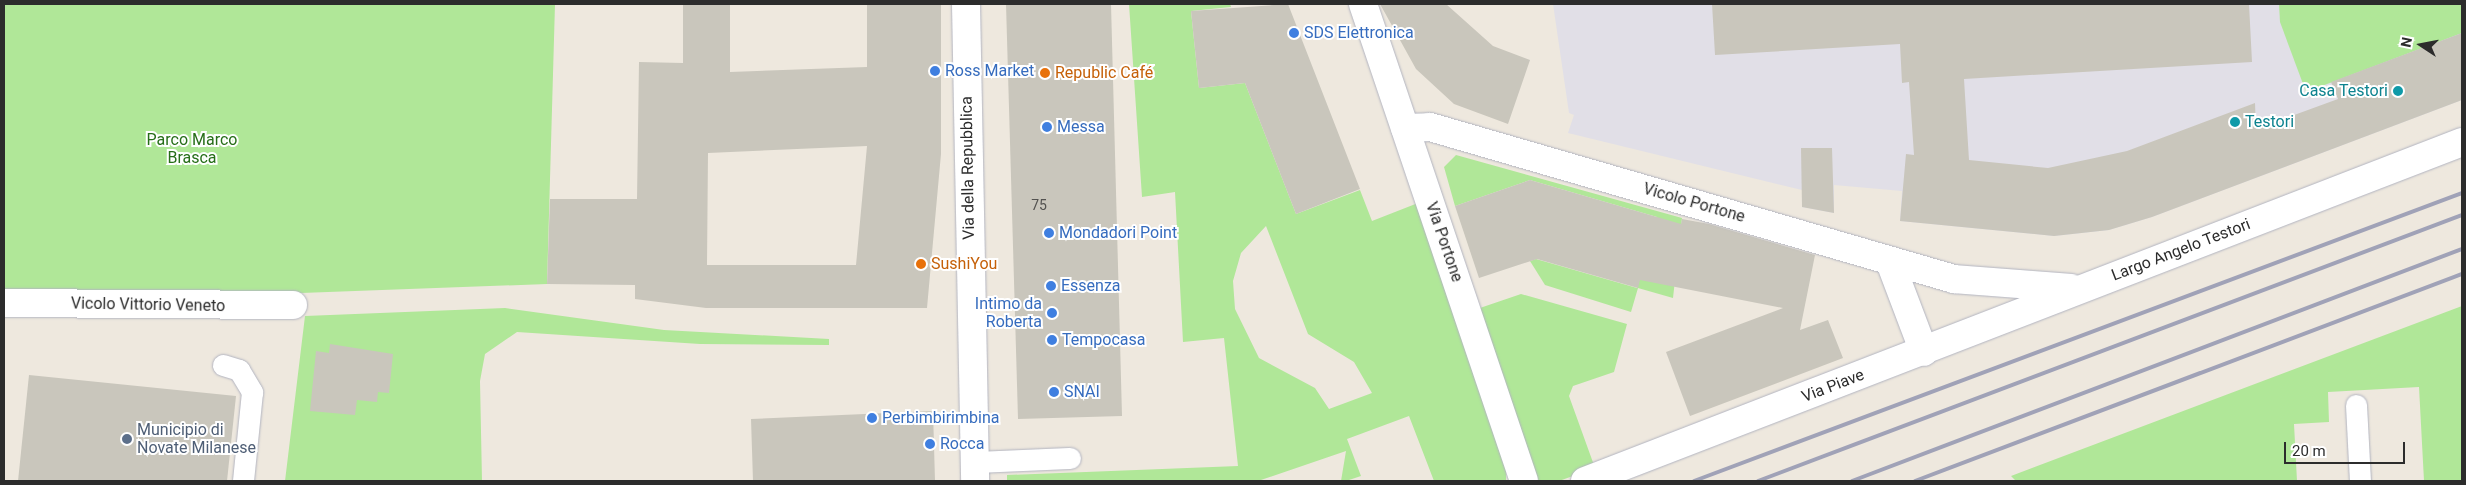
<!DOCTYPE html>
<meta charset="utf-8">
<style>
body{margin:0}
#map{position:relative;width:2466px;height:485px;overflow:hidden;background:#eee8de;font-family:Roboto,sans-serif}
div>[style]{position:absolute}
.industrial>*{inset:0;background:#e1dfe7}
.green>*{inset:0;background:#b0e798}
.building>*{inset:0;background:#c9c6bc}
.roads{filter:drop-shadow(0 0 1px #b2b4c0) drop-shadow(0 0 1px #b2b4c0)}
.lane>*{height:21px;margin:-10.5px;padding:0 10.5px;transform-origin:10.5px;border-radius:10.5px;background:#fff}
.street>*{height:28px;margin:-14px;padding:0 14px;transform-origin:14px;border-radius:14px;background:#fff}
.rail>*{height:4px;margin:-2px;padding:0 2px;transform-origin:2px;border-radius:2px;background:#a0a2b7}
.dots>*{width:14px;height:14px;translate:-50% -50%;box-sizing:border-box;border:2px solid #fff;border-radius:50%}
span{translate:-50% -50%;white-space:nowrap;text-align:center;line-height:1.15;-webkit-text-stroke:4px #fff;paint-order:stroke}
.number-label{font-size:14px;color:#535250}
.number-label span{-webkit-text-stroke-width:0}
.shop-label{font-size:16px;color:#366cbe}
.left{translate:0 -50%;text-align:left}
.right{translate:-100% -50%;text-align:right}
.food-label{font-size:16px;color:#c56008}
.culture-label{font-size:16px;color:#0d838f}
.park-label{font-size:16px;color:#266e18}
.street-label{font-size:16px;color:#2c2c2c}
.service-label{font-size:16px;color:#4e5e75}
.frame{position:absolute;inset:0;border:5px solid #2c2c2c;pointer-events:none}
.north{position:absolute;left:2396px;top:20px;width:50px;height:50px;-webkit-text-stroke:4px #fff;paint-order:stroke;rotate:281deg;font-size:14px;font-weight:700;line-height:20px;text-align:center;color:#2c2c2c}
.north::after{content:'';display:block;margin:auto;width:18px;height:22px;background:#2c2c2c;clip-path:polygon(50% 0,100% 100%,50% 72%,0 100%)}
.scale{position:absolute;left:2284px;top:442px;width:121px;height:22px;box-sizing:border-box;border:2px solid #2c2c2c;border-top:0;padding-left:6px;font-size:15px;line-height:18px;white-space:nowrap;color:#2c2c2c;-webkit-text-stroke:4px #fff;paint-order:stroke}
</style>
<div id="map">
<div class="industrial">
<i style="clip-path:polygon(1553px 4px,2462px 4px,2462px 100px,2152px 217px,2109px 230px,2054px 236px,1900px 221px,1902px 191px,1834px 185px,1834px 213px,1802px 207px,1802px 190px,1568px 133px,1574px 115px,1569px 113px)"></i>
</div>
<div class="green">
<i style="clip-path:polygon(4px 4px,555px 4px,547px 284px,218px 296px,4px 289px)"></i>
<i style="clip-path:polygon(evenodd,1129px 4px,1230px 4px,1231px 7px,1191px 11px,1199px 88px,1245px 83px,1296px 214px,1360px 190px,1372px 221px,1418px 203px,1506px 463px,1506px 481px,1434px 481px,1409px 416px,1347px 439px,1361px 476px,1346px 481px,1341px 481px,1346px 451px,1258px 481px,1007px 481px,1007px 475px,1238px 466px,1224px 338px,1183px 342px,1175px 192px,1142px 197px,1129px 4px,1266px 226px,1308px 334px,1354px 362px,1372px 393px,1329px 409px,1315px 388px,1259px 358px,1235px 309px,1233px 281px,1241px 253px,1266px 226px)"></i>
<i style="clip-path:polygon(2279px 4px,2462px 4px,2462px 33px,2306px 92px,2280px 22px)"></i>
<i style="clip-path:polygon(1456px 155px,1682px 218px,1673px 298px,1638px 288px,1631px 312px,1545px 285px,1530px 261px,1536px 259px,1637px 288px,1657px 217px,1530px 180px,1455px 206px,1444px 167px)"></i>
<i style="clip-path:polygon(1521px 294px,1627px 324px,1614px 372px,1573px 386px,1569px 396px,1595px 468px,1559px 481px,1540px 481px,1534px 476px,1477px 309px)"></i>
<i style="clip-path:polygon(2462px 306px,2462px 481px,2424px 481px,2419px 387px,2328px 392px,2329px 422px,2294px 424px,2297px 481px,2016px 481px,2011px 476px)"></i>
<i style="clip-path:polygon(505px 308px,664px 330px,829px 339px,829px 345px,700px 344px,517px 332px,485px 354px,480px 381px,482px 481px,285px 481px,305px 316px)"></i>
</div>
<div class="building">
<i style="clip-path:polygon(evenodd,683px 4px,730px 4px,730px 72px,867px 67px,867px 4px,941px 4px,941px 154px,927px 308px,706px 308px,635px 299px,635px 285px,547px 284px,550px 199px,637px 199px,639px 62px,683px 63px,683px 4px,867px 146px,856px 265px,707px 265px,708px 153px,867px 146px)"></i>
<i style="clip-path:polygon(1006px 4px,1111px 4px,1122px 416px,1018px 419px)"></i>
<i style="clip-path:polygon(1288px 4px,1360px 189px,1296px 214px,1245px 83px,1199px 88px,1191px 11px)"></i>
<i style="clip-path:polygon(1380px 4px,1446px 4px,1493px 46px,1530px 60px,1508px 124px,1454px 104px,1416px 69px)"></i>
<i style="clip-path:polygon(1712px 4px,2249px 4px,2252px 62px,1964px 79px,1969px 160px,2048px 168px,2127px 151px,2255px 103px,2256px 129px,2338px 99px,2331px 82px,2462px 33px,2462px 100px,2152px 217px,2109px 230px,2054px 236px,1900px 221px,1906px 154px,1914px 155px,1909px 82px,1902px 83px,1900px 44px,1715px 55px)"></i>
<i style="clip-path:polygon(1801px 148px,1832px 148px,1834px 213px,1802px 207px)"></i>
<i style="clip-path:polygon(1530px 180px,1681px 224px,1682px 219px,1709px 224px,1815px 255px,1800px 330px,1828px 320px,1843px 358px,1690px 416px,1666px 352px,1783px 308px,1640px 280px,1638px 288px,1537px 259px,1479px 278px,1455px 206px)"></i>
<i style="clip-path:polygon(330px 344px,393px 354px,389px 393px,378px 392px,377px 402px,357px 400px,355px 415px,310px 411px,316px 351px,329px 353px)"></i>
<i style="clip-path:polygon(29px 375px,236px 396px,227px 481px,18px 481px)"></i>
<i style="clip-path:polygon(933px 411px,935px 481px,753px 481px,751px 419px)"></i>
</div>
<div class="roads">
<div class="lane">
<i style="left:223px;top:365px;width:17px;rotate:17deg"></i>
<i style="left:239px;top:370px;width:26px;rotate:59deg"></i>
<i style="left:252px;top:392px;width:89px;rotate:95.8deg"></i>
<i style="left:2356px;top:405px;width:76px;rotate:87deg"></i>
<i style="left:975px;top:462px;width:95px;rotate:-2.4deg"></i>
</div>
<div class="street">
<i style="left:966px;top:4px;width:477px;rotate:88.9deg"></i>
<i style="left:1363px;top:4px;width:503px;rotate:71.35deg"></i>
<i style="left:1405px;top:128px;width:25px;rotate:-2deg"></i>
<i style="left:1430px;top:127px;width:546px;rotate:16.18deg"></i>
<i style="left:1954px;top:279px;width:117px;rotate:4.4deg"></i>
<i style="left:1890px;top:262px;width:96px;rotate:69.3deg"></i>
<i style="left:4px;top:303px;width:289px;rotate:0.4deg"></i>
<i style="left:1585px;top:481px;width:940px;rotate:-21.13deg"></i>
</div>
</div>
<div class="rail">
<i style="left:1694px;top:481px;width:820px;rotate:-20.56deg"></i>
<i style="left:1758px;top:481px;width:753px;rotate:-20.7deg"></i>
<i style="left:1852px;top:481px;width:653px;rotate:-20.82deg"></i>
<i style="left:1915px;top:481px;width:585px;rotate:-20.73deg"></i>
</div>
<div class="dots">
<i style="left:1294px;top:33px;background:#3f7fe0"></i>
<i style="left:935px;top:71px;background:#3f7fe0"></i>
<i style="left:1045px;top:73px;background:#e8710a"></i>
<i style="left:2398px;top:91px;background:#0f9aa8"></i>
<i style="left:2235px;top:122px;background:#0f9aa8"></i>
<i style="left:1047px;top:127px;background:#3f7fe0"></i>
<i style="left:1049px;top:233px;background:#3f7fe0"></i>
<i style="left:921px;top:264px;background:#e8710a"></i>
<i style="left:1051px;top:286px;background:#3f7fe0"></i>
<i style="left:1052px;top:313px;background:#3f7fe0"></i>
<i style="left:1052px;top:340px;background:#3f7fe0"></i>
<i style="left:1054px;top:392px;background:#3f7fe0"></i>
<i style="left:872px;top:418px;background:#3f7fe0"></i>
<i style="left:127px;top:439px;background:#5c6f8a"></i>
<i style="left:930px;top:444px;background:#3f7fe0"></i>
</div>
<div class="number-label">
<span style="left:1039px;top:205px">75</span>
</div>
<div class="shop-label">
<span class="left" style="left:1304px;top:33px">SDS Elettronica</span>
<span class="left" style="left:945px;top:71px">Ross Market</span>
<span class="left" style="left:1057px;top:127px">Messa</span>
<span class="left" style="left:1059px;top:233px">Mondadori Point</span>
<span class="left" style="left:1061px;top:286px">Essenza</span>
<span class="right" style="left:1042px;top:313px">Intimo da<br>Roberta</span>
<span class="left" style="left:1062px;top:340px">Tempocasa</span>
<span class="left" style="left:1064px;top:392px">SNAI</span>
<span class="left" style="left:882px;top:418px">Perbimbirimbina</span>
<span class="left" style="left:940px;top:444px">Rocca</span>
</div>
<div class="food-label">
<span class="left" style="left:1055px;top:73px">Republic Café</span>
<span class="left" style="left:931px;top:264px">SushiYou</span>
</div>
<div class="culture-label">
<span class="right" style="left:2388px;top:91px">Casa Testori</span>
<span class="left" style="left:2245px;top:122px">Testori</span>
</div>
<div class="park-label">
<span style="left:192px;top:149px">Parco Marco<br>Brasca</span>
</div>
<div class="street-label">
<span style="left:968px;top:168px;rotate:-91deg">Via della Repubblica</span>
<span style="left:1694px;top:203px;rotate:16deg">Vicolo Portone</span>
<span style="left:1444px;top:242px;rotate:71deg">Via Portone</span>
<span style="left:2181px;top:250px;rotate:-21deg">Largo Angelo Testori</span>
<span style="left:148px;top:305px;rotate:1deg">Vicolo Vittorio Veneto</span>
<span style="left:1833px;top:386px;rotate:-21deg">Via Piave</span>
</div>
<div class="service-label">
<span class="left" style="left:137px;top:439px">Municipio di<br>Novate Milanese</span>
</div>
<div class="frame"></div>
<div class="north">N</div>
<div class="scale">20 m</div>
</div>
